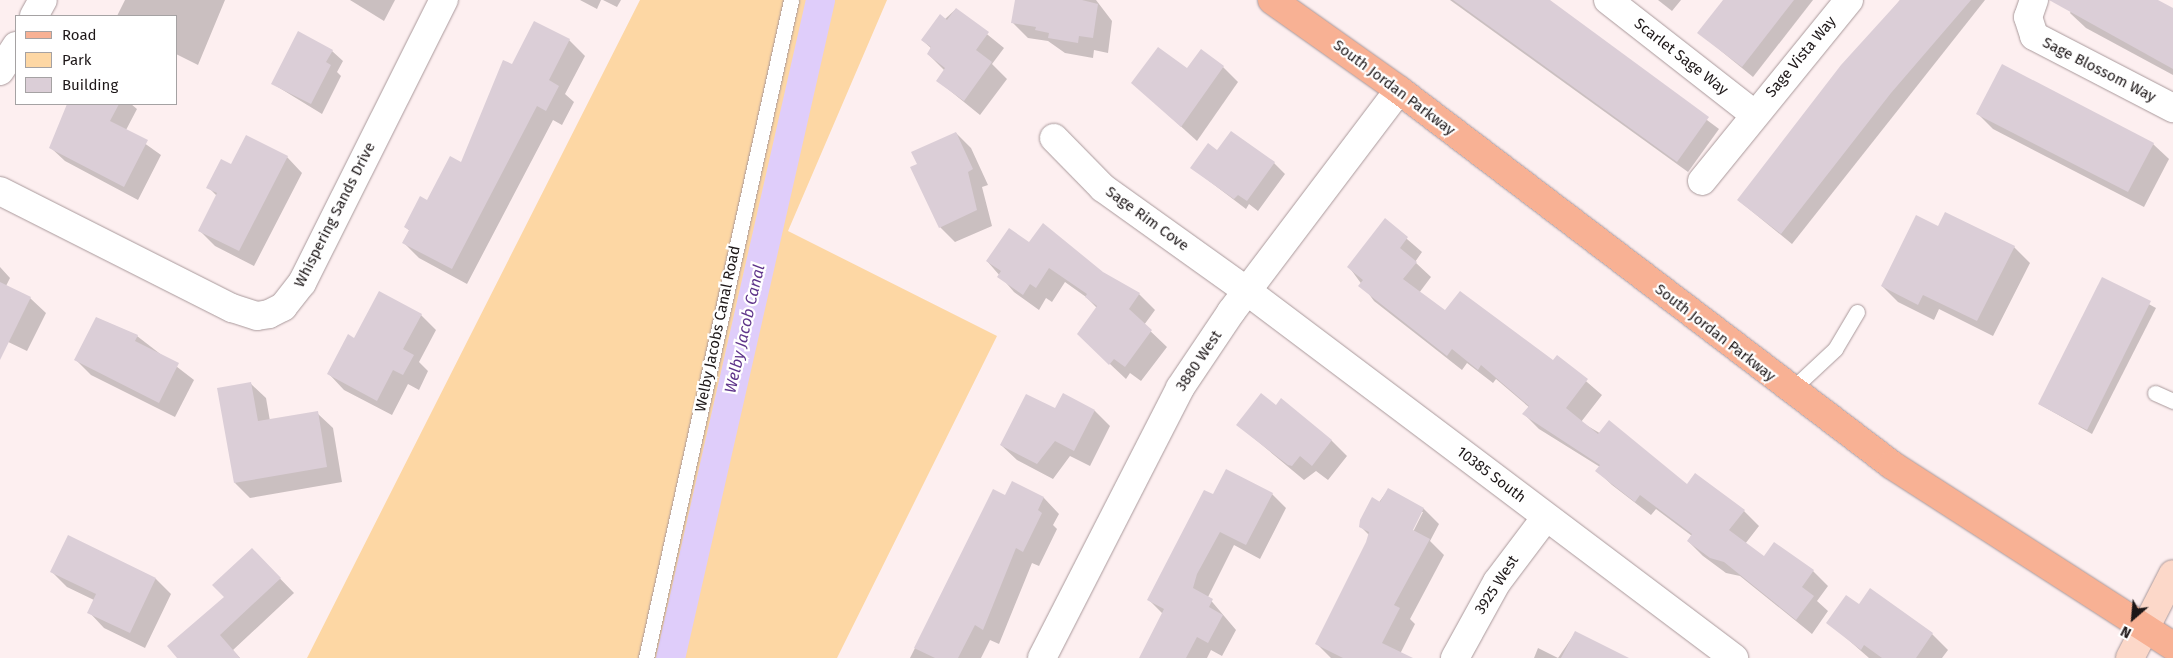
<!DOCTYPE html>
<style>
body{margin:0}
#map{position:relative;width:2173px;height:658px;overflow:hidden;background:#fdeff0;font-family:"Fira Sans",sans-serif}
div>[style]{position:absolute}
.green>*{inset:0;background:#fdd7a4}
.shadow>*{inset:0;background:#0003}
.canal>*{height:29px;margin:-14.5px;padding:0 14.5px;transform-origin:14.5px;border-radius:14.5px;background:#dfcdfa}
.building>*{inset:0;background:#dbced7}
.roads{filter:drop-shadow(0 0 1px #a9999b) drop-shadow(0 0 1px #a9999b)}
.service>*{height:15px;margin:-7.5px;padding:0 7.5px;transform-origin:7.5px;border-radius:7.5px;background:#fff}
.minor>*{height:28px;margin:-14px;padding:0 14px;transform-origin:14px;border-radius:14px;background:#fff}
.secondary>*{height:28px;margin:-14px;padding:0 14px;transform-origin:14px;border-radius:14px;background:#fcd8c9}
.primary>*{height:28px;margin:-14px;padding:0 14px;transform-origin:14px;border-radius:14px;background:#f8b194}
span{translate:-50% -50%;white-space:nowrap;text-align:center;line-height:1.15;-webkit-text-stroke:4.5px #fff;paint-order:stroke}
.street-label{font-size:15px;color:#1d1718}
.water-label{font-size:16px;color:#5f358a;font-style:italic}
.legend{position:absolute;left:15px;top:15px;width:162px;height:90px;box-sizing:border-box;background:#fff;border:1px solid #a5a2a3;margin:0;padding:6px 9px;list-style:none;font-size:15px;color:#1d1718}
.legend li{display:flex;align-items:center;gap:10px;height:25px}
.legend b{width:25px;border:1px solid #a5a2a3}
.north{position:absolute;left:2108px;top:593px;width:50px;height:50px;-webkit-text-stroke:4px #fff;paint-order:stroke;rotate:207deg;font-size:14px;font-weight:700;line-height:20px;text-align:center;color:#1d1718}
.north::after{content:'';display:block;margin:auto;width:18px;height:22px;background:#1d1718;clip-path:polygon(50% 0,100% 100%,50% 72%,0 100%)}
</style>
<div id="map">
<div class="green">
<i style="clip-path:polygon(640px 0,887px 0,788px 231px,997px 336px,837px 658px,307px 658px)"></i>
</div>
<div class="shadow">
<i style="clip-path:polygon(125px 0,225px 0,198px 65px,176px 54px,176px 16px,117px 16px)"></i>
<i style="clip-path:polygon(350px 0,395px 0,384px 21px)"></i>
<i style="clip-path:polygon(580px 0,601px 0,597px 9px)"></i>
<i style="clip-path:polygon(603px 0,621px 0,617px 7px)"></i>
<i style="clip-path:polygon(1016px 0,1096px 0,1112px 21px,1108px 53px,1094px 50px,1093px 58px,1065px 53px,1048px 41px,1028px 38px,1013px 23px)"></i>
<i style="clip-path:polygon(1450px 0,1546px 0,1719px 129px,1688px 172px)"></i>
<i style="clip-path:polygon(1658px 0,1681px 0,1672px 11px)"></i>
<i style="clip-path:polygon(1725px 0,1813px 0,1753px 77px,1699px 33px)"></i>
<i style="clip-path:polygon(1900px 0,1985px 0,1792px 244px,1738px 200px)"></i>
<i style="clip-path:polygon(2077px 0,2155px 0,2173px 10px,2173px 75px,2086px 28px,2070px 13px)"></i>
<i style="clip-path:polygon(956px 9px,1004px 48px,992px 64px,1007px 79px,980px 115px,938px 81px,945px 71px,928px 54px,932px 49px,922px 40px)"></i>
<i style="clip-path:polygon(569px 40px,585px 56px,565px 94px,574px 102px,562px 125px,553px 120px,467px 284px,419px 258px,403px 242px,410px 231px,405px 227px,462px 164px,512px 66px)"></i>
<i style="clip-path:polygon(332px 51px,343px 61px,337px 72px,341px 76px,322px 114px,273px 84px)"></i>
<i style="clip-path:polygon(1223px 67px,1238px 82px,1197px 141px,1133px 83px,1187px 69px)"></i>
<i style="clip-path:polygon(69px 104px,131px 104px,137px 109px,126px 130px,161px 155px,138px 200px,65px 161px,51px 148px)"></i>
<i style="clip-path:polygon(1978px 114px,2153px 144px,2169px 159px,2144px 207px,1993px 129px)"></i>
<i style="clip-path:polygon(956px 133px,971px 148px,988px 185px,982px 187px,992px 226px,955px 242px,940px 227px,918px 164px)"></i>
<i style="clip-path:polygon(1218px 152px,1274px 163px,1285px 174px,1258px 211px,1249px 204px,1246px 209px,1192px 168px)"></i>
<i style="clip-path:polygon(287px 157px,302px 173px,254px 266px,215px 246px,199px 230px,217px 196px,208px 187px,231px 166px)"></i>
<i style="clip-path:polygon(1385px 220px,1422px 252px,1415px 262px,1431px 277px,1419px 293px,1445px 312px,1553px 361px,1558px 357px,1602px 395px,1581px 422px,1687px 485px,1744px 511px,1759px 526px,1745px 544px,1764px 558px,1774px 544px,1813px 571px,1828px 586px,1817px 601px,1828px 611px,1812px 634px,1740px 576px,1726px 573px,1703px 556px,1688px 541px,1692px 536px,1656px 509px,1651px 515px,1612px 485px,1597px 471px,1600px 467px,1539px 429px,1524px 414px,1530px 408px,1496px 379px,1493px 383px,1467px 363px,1462px 370px,1374px 301px,1349px 267px)"></i>
<i style="clip-path:polygon(1938px 228px,2014px 247px,2030px 263px,1993px 336px,1939px 309px,1934px 320px,1898px 302px,1882px 286px)"></i>
<i style="clip-path:polygon(1029px 244px,1102px 273px,1139px 294px,1155px 310px,1144px 325px,1167px 347px,1141px 381px,1130px 373px,1126px 379px,1094px 349px,1097px 308px,1086px 297px,1065px 282px,1052px 302px,1046px 298px,1039px 310px,1014px 292px,987px 261px)"></i>
<i style="clip-path:polygon(0 267px,10px 278px,6px 286px,30px 298px,46px 313px,27px 351px,0 338px)"></i>
<i style="clip-path:polygon(2102px 279px,2156px 308px,2092px 434px,2039px 404px)"></i>
<i style="clip-path:polygon(421px 315px,436px 330px,419px 362px,428px 371px,419px 390px,408px 384px,392px 415px,344px 390px,329px 374px,355px 340px)"></i>
<i style="clip-path:polygon(137px 336px,194px 380px,175px 417px,91px 375px,75px 359px)"></i>
<i style="clip-path:polygon(250px 383px,266px 398px,270px 421px,317px 413px,333px 428px,342px 482px,250px 498px,235px 483px)"></i>
<i style="clip-path:polygon(1276px 407px,1331px 440px,1347px 456px,1328px 480px,1316px 471px,1304px 480px,1238px 425px)"></i>
<i style="clip-path:polygon(1056px 410px,1095px 411px,1110px 426px,1090px 466px,1070px 456px,1053px 479px,1017px 460px,1001px 445px)"></i>
<i style="clip-path:polygon(1012px 483px,1044px 498px,1059px 514px,1053px 525px,1057px 529px,1039px 566px,1032px 563px,999px 644px,990px 640px,981px 658px,910px 658px,994px 491px,1005px 497px)"></i>
<i style="clip-path:polygon(evenodd,1388px 490px,1424px 509px,1439px 524px,1430px 541px,1444px 555px,1410px 619px,1415px 624px,1398px 658px,1331px 658px,1317px 644px,1368px 542px,1369px 535px,1361px 527px,1388px 490px,1421px 512px,1423px 512px,1411px 536px,1409px 535px,1421px 512px)"></i>
<i style="clip-path:polygon(1272px 494px,1286px 508px,1260px 559px,1234px 545px,1208px 597px,1236px 630px,1222px 656px,1211px 650px,1207px 658px,1140px 658px,1163px 614px,1149px 600px,1214px 496px)"></i>
<i style="clip-path:polygon(266px 564px,294px 593px,233px 650px,240px 658px,179px 658px)"></i>
<i style="clip-path:polygon(52px 572px,156px 579px,171px 594px,145px 648px,104px 628px,89px 612px,94px 600px,67px 587px)"></i>
<i style="clip-path:polygon(1871px 590px,1932px 634px,1948px 650px,1942px 658px,1869px 658px,1828px 622px,1859px 606px)"></i>
<i style="clip-path:polygon(1575px 633px,1619px 658px,1558px 658px)"></i>
<i style="clip-path:polygon(1538px 648px,1558px 658px,1534px 658px)"></i>
</div>
<div class="canal">
<i style="left:670px;top:658px;width:675px;rotate:-77.16deg"></i>
</div>
<div class="building">
<i style="clip-path:polygon(1015px 0,1082px 0,1098px 4px,1093px 38px,1079px 36px,1078px 43px,1048px 38px,1049px 33px,1035px 30px,1036px 27px,1011px 23px)"></i>
<i style="clip-path:polygon(1453px 0,1550px 0,1709px 117px,1677px 162px)"></i>
<i style="clip-path:polygon(1723px 0,1794px 0,1742px 67px,1697px 33px)"></i>
<i style="clip-path:polygon(1900px 0,1971px 0,1891px 93px,1781px 234px,1737px 200px,1841px 65px)"></i>
<i style="clip-path:polygon(2049px 0,2158px 0,2173px 8px,2173px 69px)"></i>
<i style="clip-path:polygon(956px 8px,989px 32px,976px 50px,992px 62px,964px 101px,936px 81px,945px 68px,927px 54px,931px 47px,921px 40px,940px 14px,947px 20px)"></i>
<i style="clip-path:polygon(534px 21px,570px 39px,549px 80px,559px 86px,546px 111px,537px 106px,452px 269px,402px 243px,409px 230px,404px 227px,420px 196px,427px 200px,450px 156px,461px 162px,503px 60px,512px 64px)"></i>
<i style="clip-path:polygon(298px 31px,333px 50px,326px 62px,331px 65px,311px 104px,271px 84px)"></i>
<i style="clip-path:polygon(1158px 47px,1187px 68px,1201px 49px,1224px 66px,1181px 127px,1131px 83px)"></i>
<i style="clip-path:polygon(2002px 64px,2154px 143px,2128px 192px,1976px 114px)"></i>
<i style="clip-path:polygon(67px 104px,119px 104px,110px 121px,148px 140px,124px 187px,49px 148px)"></i>
<i style="clip-path:polygon(1231px 131px,1275px 162px,1247px 201px,1238px 195px,1234px 199px,1190px 168px,1208px 143px,1217px 150px)"></i>
<i style="clip-path:polygon(956px 132px,973px 169px,968px 172px,977px 210px,939px 228px,910px 167px,917px 164px,911px 152px)"></i>
<i style="clip-path:polygon(246px 135px,288px 156px,239px 251px,198px 231px,217px 193px,206px 188px,221px 159px,231px 164px)"></i>
<i style="clip-path:polygon(1945px 212px,2015px 246px,1977px 321px,1923px 295px,1918px 305px,1881px 286px,1916px 215px,1938px 226px)"></i>
<i style="clip-path:polygon(1385px 218px,1408px 237px,1400px 248px,1417px 262px,1403px 279px,1445px 310px,1460px 291px,1553px 360px,1557px 355px,1588px 379px,1566px 408px,1598px 434px,1609px 420px,1687px 484px,1695px 473px,1745px 510px,1729px 530px,1764px 556px,1774px 542px,1814px 570px,1802px 587px,1814px 596px,1796px 620px,1724px 562px,1710px 558px,1687px 541px,1692px 534px,1640px 495px,1635px 502px,1595px 471px,1600px 465px,1522px 414px,1529px 406px,1481px 365px,1478px 370px,1452px 349px,1447px 356px,1358px 286px,1363px 280px,1347px 267px)"></i>
<i style="clip-path:polygon(1043px 223px,1103px 272px,1140px 293px,1129px 309px,1152px 330px,1125px 367px,1114px 359px,1109px 365px,1077px 334px,1097px 306px,1085px 297px,1087px 294px,1049px 268px,1036px 288px,1030px 284px,1023px 295px,997px 277px,1001px 271px,986px 261px,1009px 228px,1029px 242px)"></i>
<i style="clip-path:polygon(2102px 277px,2151px 301px,2087px 430px,2038px 404px)"></i>
<i style="clip-path:polygon(0 282px,31px 297px,0 360px)"></i>
<i style="clip-path:polygon(379px 291px,422px 314px,403px 349px,414px 355px,403px 375px,393px 370px,377px 401px,327px 374px,348px 334px,354px 338px)"></i>
<i style="clip-path:polygon(96px 317px,138px 335px,135px 341px,179px 363px,159px 403px,74px 360px)"></i>
<i style="clip-path:polygon(251px 382px,258px 421px,318px 411px,327px 467px,234px 483px,217px 388px)"></i>
<i style="clip-path:polygon(1063px 393px,1095px 410px,1074px 451px,1055px 441px,1037px 464px,1000px 445px,1026px 394px,1055px 408px)"></i>
<i style="clip-path:polygon(1261px 393px,1276px 405px,1281px 398px,1332px 440px,1312px 466px,1300px 456px,1292px 466px,1288px 465px,1236px 425px)"></i>
<i style="clip-path:polygon(1226px 469px,1273px 493px,1246px 545px,1220px 532px,1197px 574px,1193px 588px,1213px 599px,1209px 607px,1223px 615px,1208px 643px,1197px 637px,1186px 658px,1139px 658px,1164px 609px,1147px 600px,1204px 490px,1213px 494px)"></i>
<i style="clip-path:polygon(1012px 481px,1044px 497px,1038px 510px,1042px 513px,1023px 552px,1016px 548px,983px 630px,975px 625px,958px 658px,935px 658px,914px 648px,993px 489px,1005px 495px)"></i>
<i style="clip-path:polygon(1388px 488px,1424px 508px,1413px 530px,1430px 539px,1394px 605px,1400px 608px,1382px 643px,1413px 658px,1343px 658px,1315px 644px,1366px 542px,1369px 532px,1359px 527px,1360px 520px,1372px 497px,1380px 502px)"></i>
<i style="clip-path:polygon(68px 535px,156px 578px,130px 633px,87px 613px,96px 594px,50px 572px)"></i>
<i style="clip-path:polygon(252px 548px,281px 578px,220px 635px,240px 658px,177px 658px,167px 646px,224px 597px,212px 585px)"></i>
<i style="clip-path:polygon(1870px 588px,1933px 633px,1916px 658px,1882px 658px,1864px 645px,1861px 650px,1826px 623px,1846px 595px,1859px 604px)"></i>
<i style="clip-path:polygon(1575px 631px,1629px 658px,1561px 658px)"></i>
</div>
<div class="roads">
<div class="service">
<i style="left:1790px;top:391px;width:62px;rotate:-43deg"></i>
<i style="left:1835px;top:349px;width:43px;rotate:-59.3deg"></i>
<i style="left:2155px;top:393px;width:20px;rotate:24deg"></i>
<i style="left:646px;top:658px;width:674px;rotate:-77.57deg"></i>
</div>
<div class="minor">
<i style="left:1608px;top:0;width:185px;rotate:38deg"></i>
<i style="left:2034px;top:0;width:18px;rotate:109deg"></i>
<i style="left:2028px;top:17px;width:20px;rotate:72deg"></i>
<i style="left:2034px;top:36px;width:157px;rotate:27.4deg"></i>
<i style="left:34px;top:16px;width:18px;rotate:-61deg"></i>
<i style="left:0;top:71px;width:30px;rotate:-57deg"></i>
<i style="left:1054px;top:138px;width:70px;rotate:45.6deg"></i>
<i style="left:1103px;top:188px;width:177px;rotate:35.6deg"></i>
<i style="left:1247px;top:291px;width:610px;rotate:37deg"></i>
<i style="left:1702px;top:181px;width:233px;rotate:-50.9deg"></i>
<i style="left:0;top:191px;width:260px;rotate:26.8deg"></i>
<i style="left:232px;top:308px;width:26px;rotate:18deg"></i>
<i style="left:257px;top:316px;width:12px;rotate:-9deg"></i>
<i style="left:269px;top:314px;width:16px;rotate:-27deg"></i>
<i style="left:283px;top:307px;width:31px;rotate:-52deg"></i>
<i style="left:302px;top:283px;width:317px;rotate:-63.4deg"></i>
<i style="left:1042px;top:658px;width:303px;rotate:-62.9deg"></i>
<i style="left:1180px;top:388px;width:92px;rotate:-56.1deg"></i>
<i style="left:1231px;top:312px;width:278px;rotate:-52.9deg"></i>
<i style="left:1455px;top:658px;width:87px;rotate:-61.1deg"></i>
<i style="left:1497px;top:582px;width:81px;rotate:-53deg"></i>
</div>
<div class="secondary">
<i style="left:2130px;top:658px;width:94px;rotate:-62.9deg"></i>
</div>
<div class="primary">
<i style="left:1272px;top:0;width:156px;rotate:35.3deg"></i>
<i style="left:1399px;top:90px;width:619px;rotate:37.26deg"></i>
<i style="left:1892px;top:465px;width:334px;rotate:32.8deg"></i>
</div>
</div>
<div class="street-label">
<span style="left:1681px;top:57px;rotate:38deg">Scarlet Sage Way</span>
<span style="left:1801px;top:57px;rotate:-50deg">Sage Vista Way</span>
<span style="left:2099px;top:70px;rotate:27deg">Sage Blossom Way</span>
<span style="left:1394px;top:88px;rotate:37deg">South Jordan Parkway</span>
<span style="left:335px;top:215px;rotate:-63deg">Whispering Sands Drive</span>
<span style="left:1147px;top:219px;rotate:36deg">Sage Rim Cove</span>
<span style="left:718px;top:329px;rotate:-78deg">Welby Jacobs Canal Road</span>
<span style="left:1715px;top:333px;rotate:38deg">South Jordan Parkway</span>
<span style="left:1199px;top:361px;rotate:-56deg">3880 West</span>
<span style="left:1491px;top:475px;rotate:37deg">10385 South</span>
<span style="left:1497px;top:585px;rotate:-57deg">3925 West</span>
</div>
<div class="water-label">
<span style="left:745px;top:329px;rotate:-77deg">Welby Jacob Canal</span>
</div>
<ul class="legend">
<li><b style="height:6px;background:#f8b194"></b>Road</li>
<li><b style="height:14px;background:#fdd7a4"></b>Park</li>
<li><b style="height:14px;background:#dbced7"></b>Building</li>
</ul>
<div class="north">N</div>
</div>
